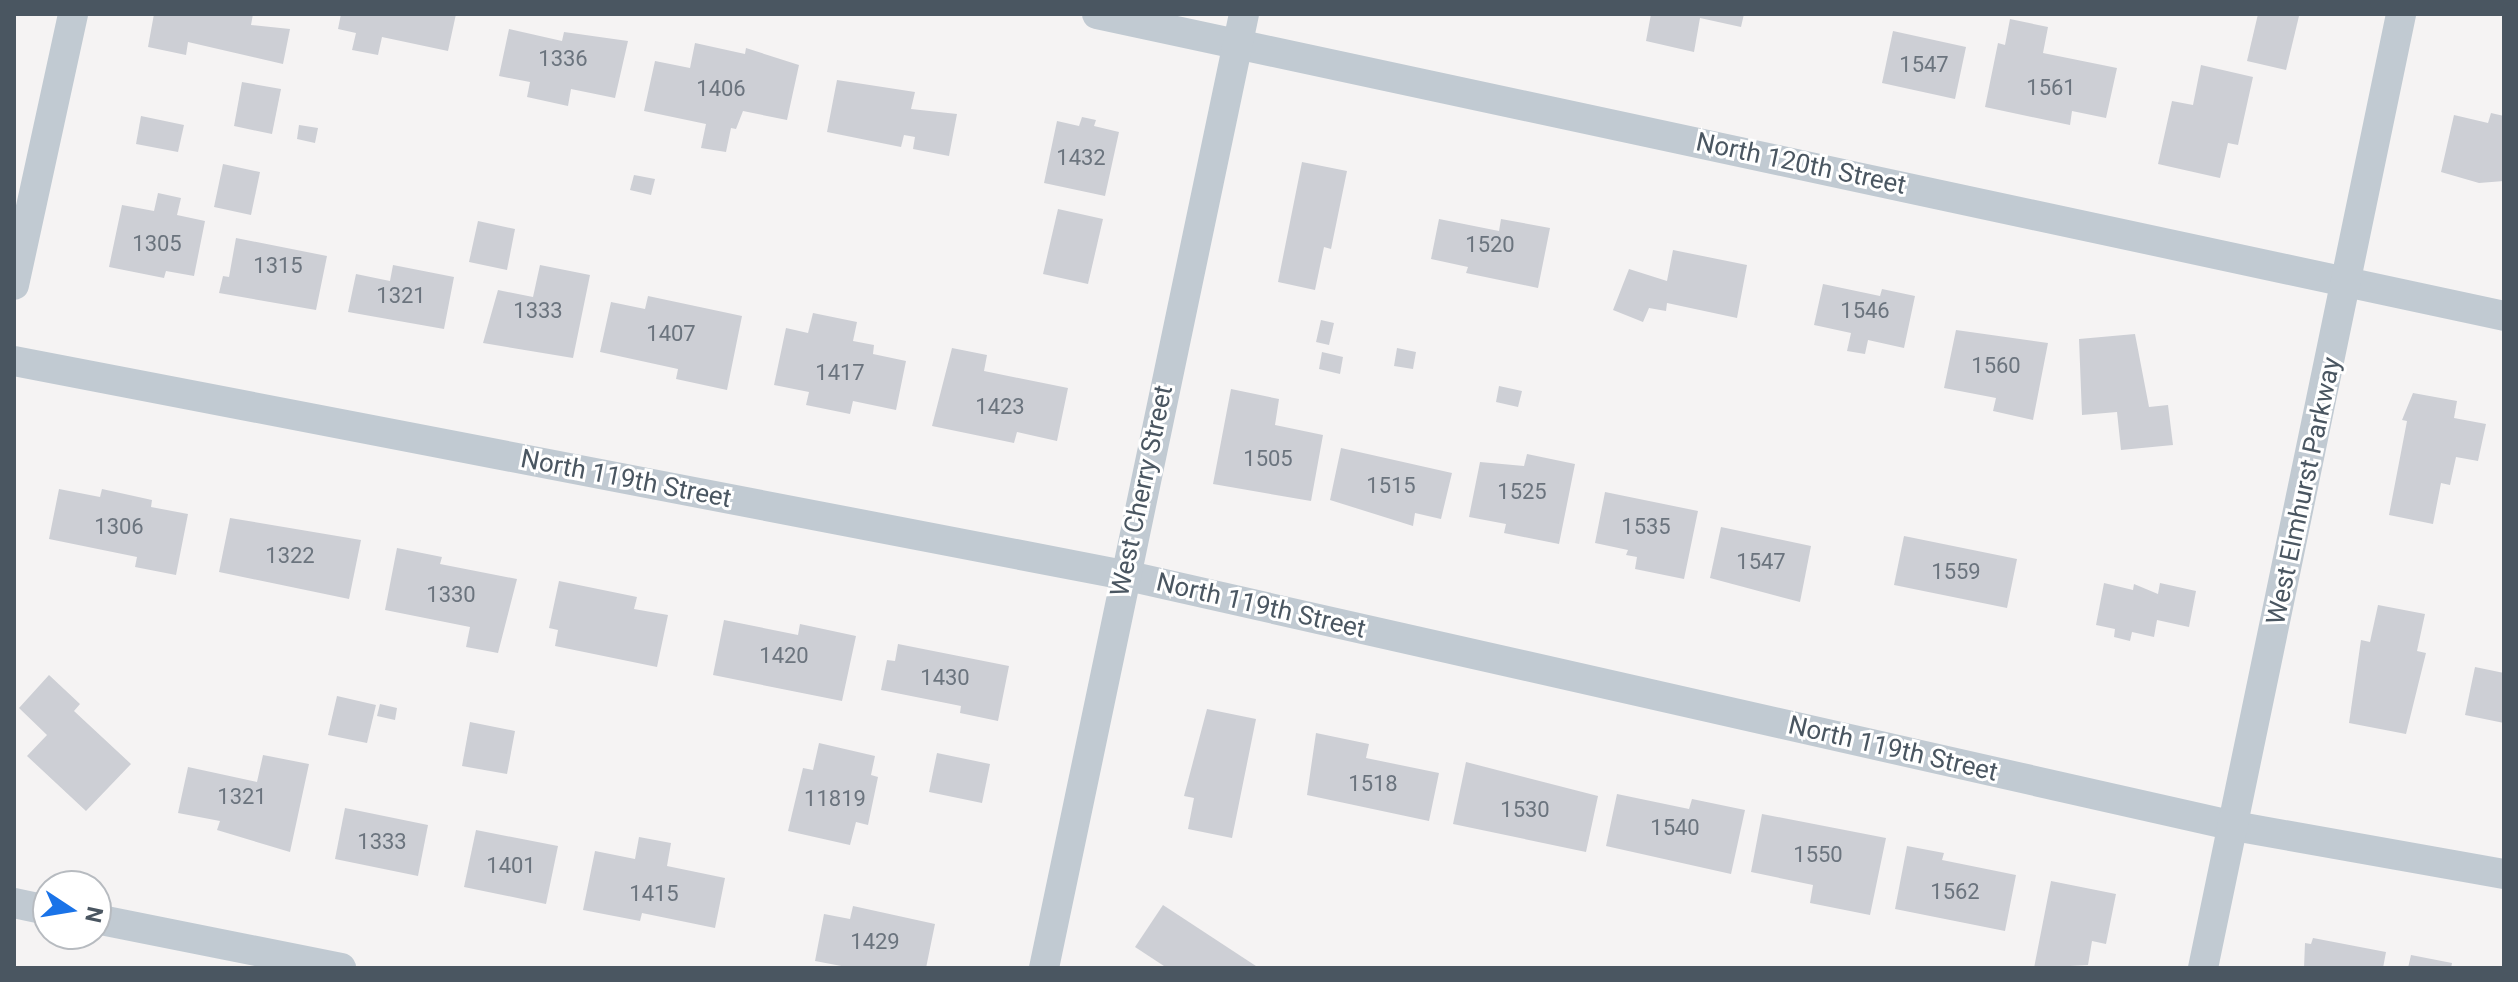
<!DOCTYPE html>
<style>
body{margin:0}
#map{position:relative;width:2518px;height:982px;overflow:hidden;background:#f5f3f3;font-family:Roboto,sans-serif}
div>[style]{position:absolute}
.building>*{inset:0;background:#cdcfd5}
.minor>*{height:30px;margin:-15px;padding:0 15px;transform-origin:15px;border-radius:15px;background:#c1cad2}
span{translate:-50% -50%;white-space:nowrap;text-align:center;line-height:1.15;-webkit-text-stroke:6px #fff;paint-order:stroke}
.number-label{font-size:22px;color:#6b747e}
.number-label span{-webkit-text-stroke-width:0}
.street-label{font-size:26px;color:#4a5661}
.frame{position:absolute;inset:0;border:16px solid #4a5661;pointer-events:none}
.north{position:absolute;left:32px;top:870px;width:80px;height:80px;box-sizing:border-box;background:#fff;border:2px solid #b7bbc0;border-radius:50%;rotate:102deg;font-size:22px;font-weight:700;line-height:32px;text-align:center;color:#4a5661}
.north::after{content:'';display:block;margin:auto;width:28px;height:36px;background:#1a73e8;clip-path:polygon(50% 0,100% 100%,50% 72%,0 100%)}
</style>
<div id="map">
<div class="building">
<i style="clip-path:polygon(154px 14px,253px 14px,251px 25px,290px 29px,283px 64px,188px 42px,186px 55px,148px 47px)"></i>
<i style="clip-path:polygon(341px 14px,456px 14px,448px 51px,382px 37px,378px 55px,352px 50px,356px 33px,338px 29px)"></i>
<i style="clip-path:polygon(1651px 14px,1744px 14px,1741px 27px,1700px 18px,1694px 52px,1646px 41px)"></i>
<i style="clip-path:polygon(2258px 14px,2299px 16px,2286px 70px,2247px 61px)"></i>
<i style="clip-path:polygon(2010px 19px,2048px 27px,2043px 53px,2117px 68px,2106px 118px,2072px 111px,2070px 125px,1985px 107px,1998px 43px,2005px 45px)"></i>
<i style="clip-path:polygon(509px 29px,562px 41px,564px 32px,628px 41px,615px 98px,571px 89px,568px 106px,527px 97px,530px 82px,499px 76px)"></i>
<i style="clip-path:polygon(1893px 31px,1966px 47px,1955px 99px,1882px 83px)"></i>
<i style="clip-path:polygon(695px 43px,745px 54px,746px 48px,799px 65px,787px 120px,743px 111px,736px 129px,731px 128px,726px 152px,701px 148px,706px 124px,644px 111px,655px 61px,690px 68px)"></i>
<i style="clip-path:polygon(2201px 65px,2253px 77px,2238px 145px,2228px 143px,2220px 178px,2158px 164px,2172px 101px,2193px 105px)"></i>
<i style="clip-path:polygon(837px 80px,915px 92px,911px 109px,957px 114px,949px 156px,913px 149px,915px 137px,904px 135px,901px 147px,827px 132px)"></i>
<i style="clip-path:polygon(242px 82px,281px 89px,272px 134px,234px 126px)"></i>
<i style="clip-path:polygon(2491px 113px,2504px 116px,2504px 181px,2479px 183px,2441px 172px,2454px 115px,2488px 123px)"></i>
<i style="clip-path:polygon(141px 116px,184px 125px,178px 152px,136px 144px)"></i>
<i style="clip-path:polygon(1082px 117px,1096px 120px,1094px 126px,1119px 132px,1105px 196px,1044px 183px,1057px 121px,1079px 126px)"></i>
<i style="clip-path:polygon(299px 125px,318px 128px,315px 143px,297px 139px)"></i>
<i style="clip-path:polygon(1302px 162px,1347px 171px,1331px 249px,1324px 247px,1315px 290px,1278px 282px)"></i>
<i style="clip-path:polygon(223px 164px,260px 172px,251px 215px,214px 207px)"></i>
<i style="clip-path:polygon(634px 175px,655px 179px,651px 195px,630px 190px)"></i>
<i style="clip-path:polygon(158px 193px,181px 198px,177px 215px,205px 221px,194px 276px,166px 271px,164px 278px,109px 267px,122px 205px,154px 211px)"></i>
<i style="clip-path:polygon(1058px 209px,1103px 219px,1088px 284px,1043px 274px)"></i>
<i style="clip-path:polygon(1439px 219px,1499px 231px,1501px 219px,1550px 228px,1538px 288px,1466px 273px,1468px 267px,1431px 259px)"></i>
<i style="clip-path:polygon(478px 221px,515px 229px,507px 270px,469px 262px)"></i>
<i style="clip-path:polygon(236px 238px,327px 256px,316px 310px,219px 293px,223px 276px,229px 277px)"></i>
<i style="clip-path:polygon(1673px 250px,1747px 265px,1737px 318px,1667px 303px,1666px 311px,1649px 308px,1643px 322px,1613px 310px,1629px 269px,1667px 281px)"></i>
<i style="clip-path:polygon(393px 265px,454px 277px,444px 329px,348px 312px,356px 274px,390px 281px)"></i>
<i style="clip-path:polygon(540px 265px,590px 275px,573px 358px,483px 343px,498px 290px,533px 297px)"></i>
<i style="clip-path:polygon(1823px 284px,1880px 296px,1882px 289px,1915px 296px,1904px 348px,1868px 340px,1865px 354px,1847px 351px,1851px 333px,1814px 325px)"></i>
<i style="clip-path:polygon(648px 296px,742px 316px,727px 390px,676px 379px,678px 369px,600px 352px,611px 302px,645px 309px)"></i>
<i style="clip-path:polygon(813px 313px,857px 322px,853px 341px,874px 345px,873px 354px,906px 361px,896px 410px,853px 401px,850px 414px,806px 405px,809px 392px,774px 385px,786px 328px,808px 333px)"></i>
<i style="clip-path:polygon(1321px 320px,1334px 323px,1329px 345px,1316px 342px)"></i>
<i style="clip-path:polygon(1956px 330px,2048px 343px,2033px 420px,1993px 411px,1996px 398px,1944px 388px)"></i>
<i style="clip-path:polygon(2135px 334px,2149px 407px,2168px 405px,2173px 445px,2121px 450px,2117px 412px,2082px 415px,2079px 339px)"></i>
<i style="clip-path:polygon(952px 348px,987px 355px,984px 371px,1068px 388px,1057px 441px,1017px 432px,1014px 443px,932px 426px)"></i>
<i style="clip-path:polygon(1397px 348px,1416px 352px,1413px 369px,1394px 366px)"></i>
<i style="clip-path:polygon(1322px 352px,1343px 357px,1340px 374px,1319px 369px)"></i>
<i style="clip-path:polygon(1499px 386px,1522px 391px,1518px 407px,1496px 402px)"></i>
<i style="clip-path:polygon(1231px 389px,1279px 399px,1275px 425px,1323px 435px,1311px 501px,1213px 484px)"></i>
<i style="clip-path:polygon(2413px 393px,2457px 401px,2454px 418px,2486px 424px,2478px 461px,2456px 457px,2450px 485px,2441px 483px,2433px 524px,2389px 515px,2407px 421px,2402px 420px)"></i>
<i style="clip-path:polygon(1341px 448px,1452px 473px,1441px 519px,1415px 513px,1413px 526px,1330px 500px)"></i>
<i style="clip-path:polygon(1527px 454px,1575px 464px,1559px 544px,1504px 533px,1506px 524px,1469px 517px,1480px 462px,1524px 466px)"></i>
<i style="clip-path:polygon(59px 489px,100px 497px,102px 489px,152px 500px,151px 507px,188px 514px,176px 575px,135px 567px,137px 557px,49px 539px)"></i>
<i style="clip-path:polygon(1605px 492px,1698px 511px,1684px 579px,1635px 569px,1637px 557px,1626px 555px,1628px 550px,1595px 543px)"></i>
<i style="clip-path:polygon(230px 518px,361px 540px,349px 599px,219px 572px)"></i>
<i style="clip-path:polygon(1721px 527px,1811px 546px,1800px 602px,1710px 578px)"></i>
<i style="clip-path:polygon(1904px 536px,2017px 559px,2007px 608px,1894px 585px)"></i>
<i style="clip-path:polygon(397px 548px,442px 557px,440px 564px,517px 579px,498px 653px,466px 647px,470px 627px,385px 610px)"></i>
<i style="clip-path:polygon(559px 581px,637px 597px,634px 609px,668px 615px,657px 667px,555px 646px,558px 630px,549px 628px)"></i>
<i style="clip-path:polygon(2104px 583px,2133px 590px,2134px 584px,2158px 594px,2160px 583px,2196px 591px,2189px 627px,2157px 620px,2154px 637px,2132px 632px,2130px 641px,2114px 637px,2115px 629px,2096px 625px)"></i>
<i style="clip-path:polygon(2378px 605px,2425px 614px,2417px 651px,2426px 653px,2406px 734px,2349px 723px,2361px 640px,2370px 642px)"></i>
<i style="clip-path:polygon(724px 620px,798px 635px,800px 624px,856px 636px,842px 701px,713px 675px)"></i>
<i style="clip-path:polygon(898px 644px,1009px 666px,998px 721px,960px 713px,961px 706px,881px 690px,887px 660px,895px 661px)"></i>
<i style="clip-path:polygon(2475px 667px,2504px 673px,2504px 723px,2465px 715px)"></i>
<i style="clip-path:polygon(49px 675px,80px 704px,74px 711px,131px 764px,86px 811px,27px 756px,47px 735px,19px 708px)"></i>
<i style="clip-path:polygon(337px 696px,376px 705px,367px 743px,328px 735px)"></i>
<i style="clip-path:polygon(380px 704px,397px 708px,395px 720px,377px 716px)"></i>
<i style="clip-path:polygon(1207px 709px,1256px 719px,1232px 838px,1188px 829px,1194px 798px,1184px 796px)"></i>
<i style="clip-path:polygon(470px 722px,515px 731px,507px 774px,462px 766px)"></i>
<i style="clip-path:polygon(1316px 733px,1369px 744px,1366px 758px,1439px 773px,1429px 821px,1307px 795px)"></i>
<i style="clip-path:polygon(819px 743px,875px 756px,871px 775px,878px 777px,868px 825px,856px 822px,850px 845px,788px 831px,803px 768px,813px 770px)"></i>
<i style="clip-path:polygon(937px 753px,990px 764px,982px 803px,929px 792px)"></i>
<i style="clip-path:polygon(263px 755px,309px 764px,290px 852px,217px 830px,220px 821px,178px 813px,188px 767px,257px 782px)"></i>
<i style="clip-path:polygon(1466px 762px,1598px 796px,1586px 852px,1453px 824px)"></i>
<i style="clip-path:polygon(1617px 794px,1689px 809px,1692px 799px,1745px 810px,1731px 874px,1606px 846px)"></i>
<i style="clip-path:polygon(345px 808px,428px 825px,418px 876px,335px 859px)"></i>
<i style="clip-path:polygon(1762px 814px,1886px 838px,1870px 915px,1810px 903px,1813px 885px,1751px 872px)"></i>
<i style="clip-path:polygon(476px 830px,558px 846px,546px 904px,464px 887px)"></i>
<i style="clip-path:polygon(639px 837px,671px 843px,667px 866px,725px 878px,715px 928px,642px 913px,640px 921px,583px 910px,595px 851px,635px 859px)"></i>
<i style="clip-path:polygon(1907px 846px,1944px 853px,1942px 860px,2016px 875px,2005px 931px,1895px 909px)"></i>
<i style="clip-path:polygon(2051px 881px,2116px 894px,2106px 944px,2092px 941px,2088px 965px,2034px 968px)"></i>
<i style="clip-path:polygon(1163px 905px,1259px 968px,1167px 968px,1135px 947px)"></i>
<i style="clip-path:polygon(853px 906px,935px 924px,926px 968px,852px 968px,815px 961px,824px 914px,850px 919px)"></i>
<i style="clip-path:polygon(2313px 938px,2386px 952px,2383px 968px,2304px 968px,2305px 943px,2311px 944px)"></i>
<i style="clip-path:polygon(2411px 955px,2452px 963px,2451px 968px,2408px 968px)"></i>
</div>
<div class="minor">
<i style="left:1097px;top:14px;width:1439px;rotate:12.11deg"></i>
<i style="left:14px;top:285px;width:277px;rotate:-77.7deg"></i>
<i style="left:14px;top:361px;width:1130px;rotate:10.91deg"></i>
<i style="left:1124px;top:575px;width:1138px;rotate:12.74deg"></i>
<i style="left:2234px;top:826px;width:274px;rotate:10.1deg"></i>
<i style="left:14px;top:903px;width:35px;rotate:12deg"></i>
<i style="left:96px;top:919px;width:250px;rotate:11.3deg"></i>
<i style="left:1044px;top:968px;width:975px;rotate:-78.16deg"></i>
<i style="left:2203px;top:968px;width:974px;rotate:-78.27deg"></i>
</div>
<div class="number-label">
<span style="left:563px;top:59px">1336</span>
<span style="left:1924px;top:65px">1547</span>
<span style="left:2051px;top:88px">1561</span>
<span style="left:721px;top:89px">1406</span>
<span style="left:1081px;top:158px">1432</span>
<span style="left:157px;top:244px">1305</span>
<span style="left:1490px;top:245px">1520</span>
<span style="left:278px;top:266px">1315</span>
<span style="left:401px;top:296px">1321</span>
<span style="left:538px;top:311px">1333</span>
<span style="left:1865px;top:311px">1546</span>
<span style="left:671px;top:334px">1407</span>
<span style="left:1996px;top:366px">1560</span>
<span style="left:840px;top:373px">1417</span>
<span style="left:1000px;top:407px">1423</span>
<span style="left:1268px;top:459px">1505</span>
<span style="left:1391px;top:486px">1515</span>
<span style="left:1522px;top:492px">1525</span>
<span style="left:119px;top:527px">1306</span>
<span style="left:1646px;top:527px">1535</span>
<span style="left:290px;top:556px">1322</span>
<span style="left:1761px;top:562px">1547</span>
<span style="left:1956px;top:572px">1559</span>
<span style="left:451px;top:595px">1330</span>
<span style="left:784px;top:656px">1420</span>
<span style="left:945px;top:678px">1430</span>
<span style="left:1373px;top:784px">1518</span>
<span style="left:242px;top:797px">1321</span>
<span style="left:835px;top:799px">11819</span>
<span style="left:1525px;top:810px">1530</span>
<span style="left:1675px;top:828px">1540</span>
<span style="left:382px;top:842px">1333</span>
<span style="left:1818px;top:855px">1550</span>
<span style="left:511px;top:866px">1401</span>
<span style="left:1955px;top:892px">1562</span>
<span style="left:654px;top:894px">1415</span>
<span style="left:875px;top:942px">1429</span>
</div>
<div class="street-label">
<span style="left:1801px;top:164px;rotate:12deg">North 120th Street</span>
<span style="left:626px;top:479px;rotate:11deg">North 119th Street</span>
<span style="left:1142px;top:491px;rotate:-78deg">West Cherry Street</span>
<span style="left:2304px;top:491px;rotate:-78deg">West Elmhurst Parkway</span>
<span style="left:1261px;top:606px;rotate:13deg">North 119th Street</span>
<span style="left:1893px;top:749px;rotate:13deg">North 119th Street</span>
</div>
<div class="frame"></div>
<div class="north">N</div>
</div>
